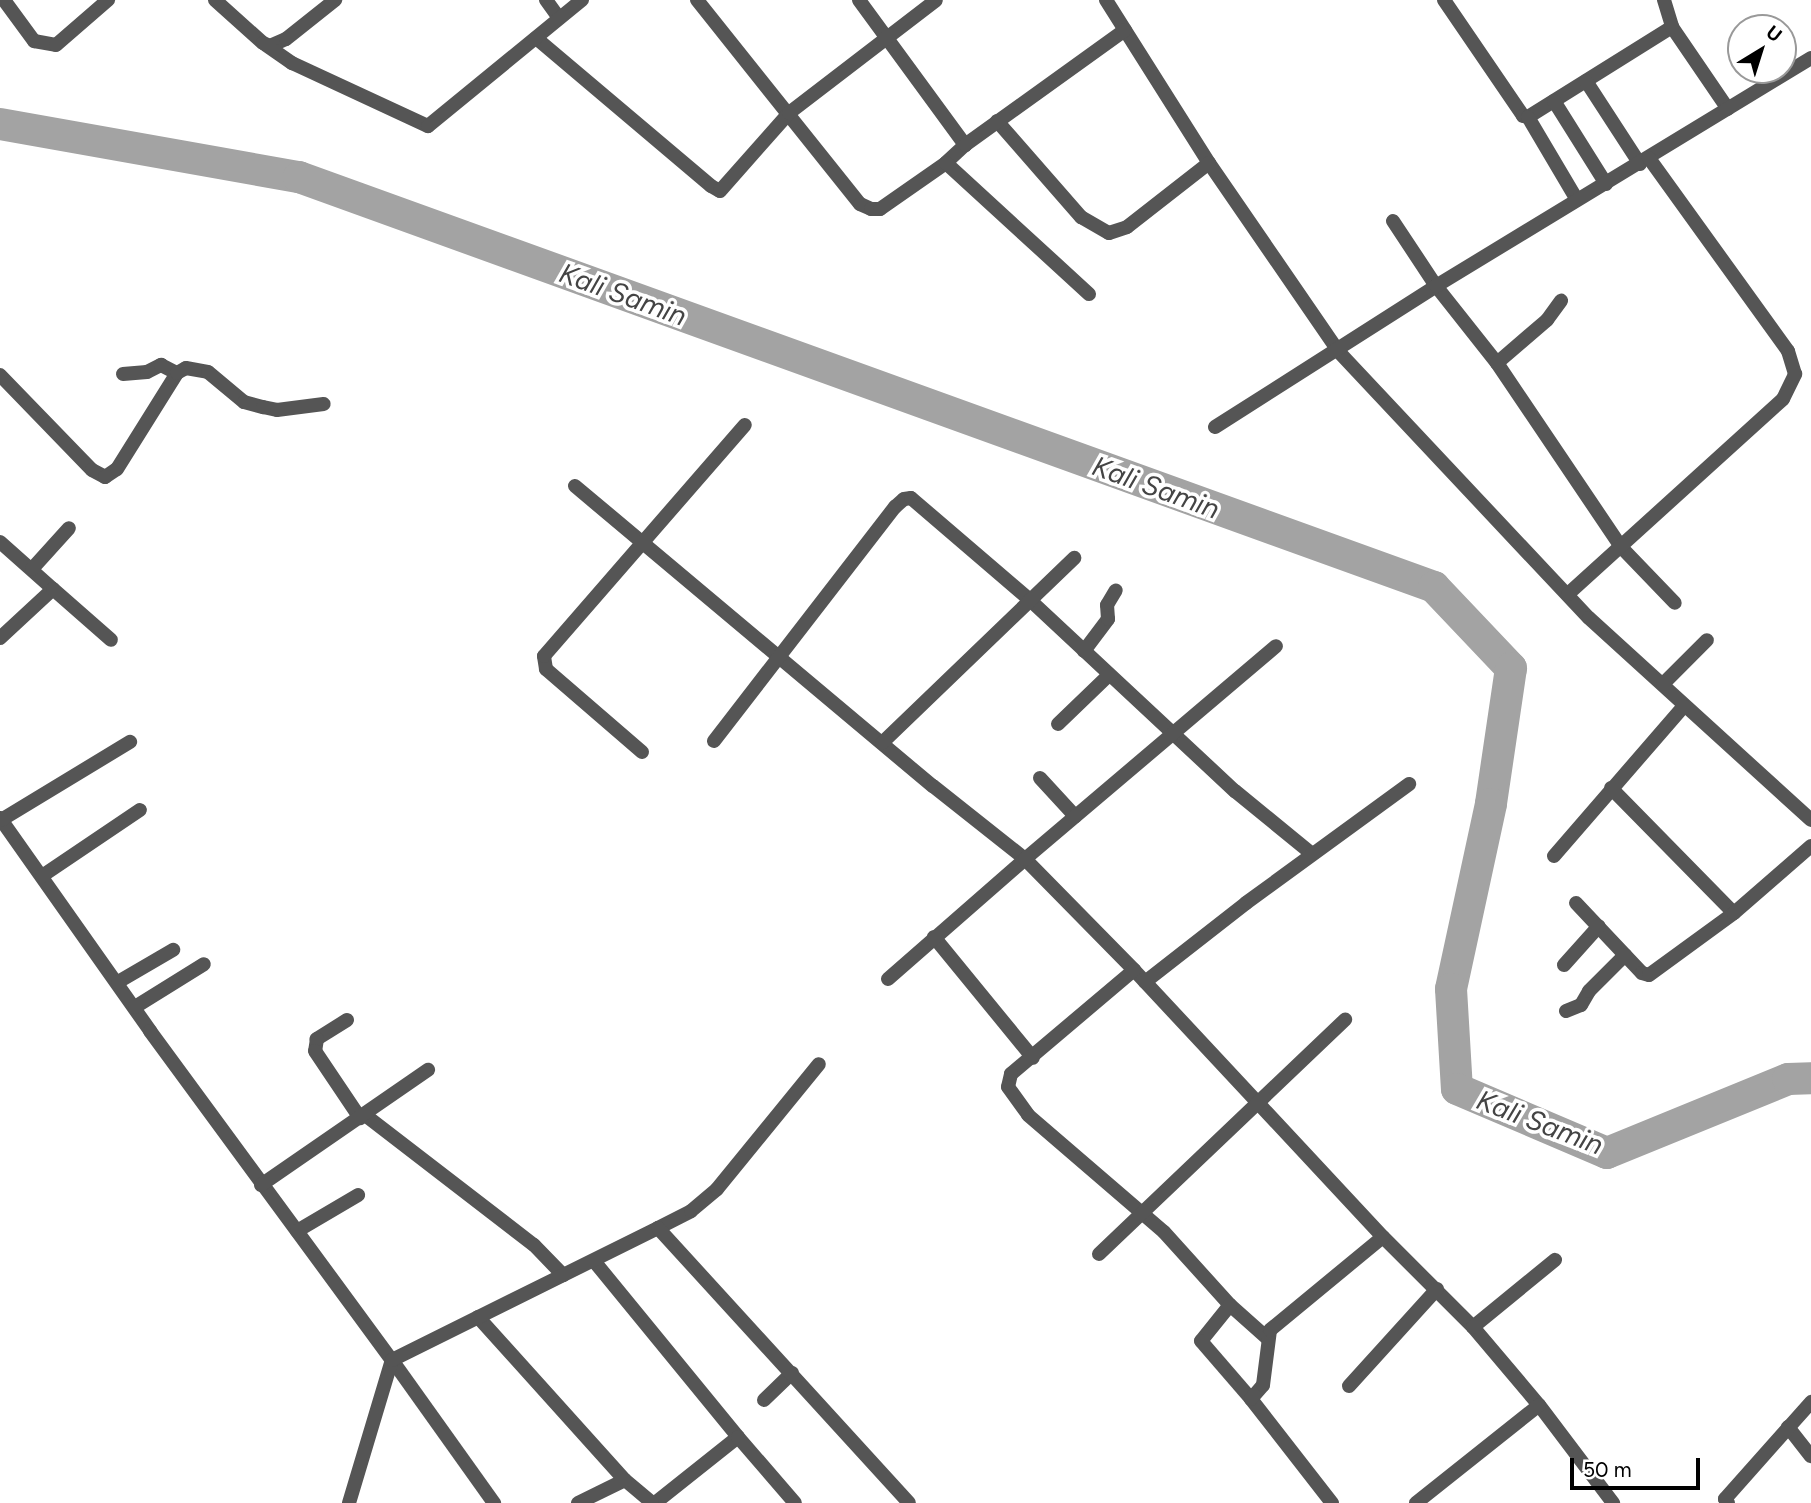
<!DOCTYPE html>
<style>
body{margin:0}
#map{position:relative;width:1811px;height:1503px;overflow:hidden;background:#fff;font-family:Figtree,sans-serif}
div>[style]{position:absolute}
.river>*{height:32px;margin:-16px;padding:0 16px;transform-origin:16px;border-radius:16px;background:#a3a3a3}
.minor>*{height:14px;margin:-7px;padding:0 7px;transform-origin:7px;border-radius:7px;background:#555}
span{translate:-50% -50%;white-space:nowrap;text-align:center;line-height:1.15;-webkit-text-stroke:7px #fff;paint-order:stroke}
.water-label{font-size:28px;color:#444;font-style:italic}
.north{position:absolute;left:1727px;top:14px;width:70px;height:70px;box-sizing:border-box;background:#fff;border:2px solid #999;border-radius:50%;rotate:38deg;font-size:19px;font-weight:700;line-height:28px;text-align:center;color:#000}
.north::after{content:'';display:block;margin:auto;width:24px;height:32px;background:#000;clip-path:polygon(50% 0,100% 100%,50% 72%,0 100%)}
.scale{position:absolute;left:1570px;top:1458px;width:130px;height:32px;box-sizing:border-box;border:4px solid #000;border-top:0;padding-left:9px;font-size:21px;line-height:24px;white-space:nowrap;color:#000;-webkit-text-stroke:5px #fff;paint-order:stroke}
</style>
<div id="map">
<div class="river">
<i style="left:0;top:124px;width:304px;rotate:10.1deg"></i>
<i style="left:299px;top:177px;width:1207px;rotate:19.86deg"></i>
<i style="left:1434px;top:587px;width:112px;rotate:46.5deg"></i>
<i style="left:1511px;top:668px;width:137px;rotate:98.4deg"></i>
<i style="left:1491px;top:804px;width:189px;rotate:102.2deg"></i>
<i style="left:1451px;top:989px;width:100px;rotate:86.6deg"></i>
<i style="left:1457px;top:1089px;width:163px;rotate:23.1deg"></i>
<i style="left:1607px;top:1153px;width:196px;rotate:-22.2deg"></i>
<i style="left:1788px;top:1079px;width:23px;rotate:-2deg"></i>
</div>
<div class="minor">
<i style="left:4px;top:0;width:51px;rotate:53.8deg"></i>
<i style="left:34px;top:41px;width:22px;rotate:10deg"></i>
<i style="left:56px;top:45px;width:69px;rotate:-40.9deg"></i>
<i style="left:215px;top:0;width:64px;rotate:41.9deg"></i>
<i style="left:263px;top:43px;width:8px;rotate:23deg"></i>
<i style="left:270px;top:46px;width:17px;rotate:-24deg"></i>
<i style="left:286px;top:39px;width:63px;rotate:-38.5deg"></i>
<i style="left:546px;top:0;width:22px;rotate:54deg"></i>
<i style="left:697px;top:0;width:261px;rotate:51.4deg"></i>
<i style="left:860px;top:204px;width:12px;rotate:24deg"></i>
<i style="left:871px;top:209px;width:9px"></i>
<i style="left:880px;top:209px;width:80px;rotate:-34.9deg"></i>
<i style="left:859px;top:0;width:180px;rotate:53.8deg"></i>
<i style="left:965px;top:145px;width:26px;rotate:137deg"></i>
<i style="left:946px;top:163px;width:194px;rotate:42.5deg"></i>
<i style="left:1106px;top:0;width:193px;rotate:57.7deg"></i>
<i style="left:1209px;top:163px;width:228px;rotate:55.5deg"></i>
<i style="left:1338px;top:351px;width:366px;rotate:46.8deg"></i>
<i style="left:1589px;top:618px;width:300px;rotate:42.3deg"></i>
<i style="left:1444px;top:0;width:140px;rotate:55.7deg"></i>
<i style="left:1523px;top:116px;width:5px;rotate:11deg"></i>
<i style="left:1528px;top:117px;width:170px;rotate:-32deg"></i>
<i style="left:1672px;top:27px;width:99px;rotate:55.7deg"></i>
<i style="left:1664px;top:0;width:28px;rotate:73deg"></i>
<i style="left:536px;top:38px;width:229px;rotate:40.2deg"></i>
<i style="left:711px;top:186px;width:10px;rotate:29deg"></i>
<i style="left:720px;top:191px;width:104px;rotate:-48.5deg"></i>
<i style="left:789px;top:113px;width:185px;rotate:-37.5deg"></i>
<i style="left:266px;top:45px;width:32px;rotate:35deg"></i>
<i style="left:292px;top:63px;width:150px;rotate:24.9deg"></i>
<i style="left:428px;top:126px;width:199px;rotate:-39.3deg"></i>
<i style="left:1586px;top:81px;width:99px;rotate:57deg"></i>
<i style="left:1554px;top:101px;width:98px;rotate:57.9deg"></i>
<i style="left:1528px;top:117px;width:96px;rotate:59.4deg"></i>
<i style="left:997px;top:121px;width:128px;rotate:48.8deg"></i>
<i style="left:1081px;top:217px;width:32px;rotate:30deg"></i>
<i style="left:1109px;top:233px;width:19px;rotate:-18deg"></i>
<i style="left:1127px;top:227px;width:104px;rotate:-38deg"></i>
<i style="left:965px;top:145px;width:197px;rotate:-35.7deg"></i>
<i style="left:1393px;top:221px;width:78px;rotate:56.5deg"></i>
<i style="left:1436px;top:286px;width:98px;rotate:51.6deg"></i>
<i style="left:1497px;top:363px;width:223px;rotate:56deg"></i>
<i style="left:1622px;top:548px;width:76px;rotate:46.1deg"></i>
<i style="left:1497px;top:363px;width:66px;rotate:-40.7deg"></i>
<i style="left:1547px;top:320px;width:24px;rotate:-54deg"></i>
<i style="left:123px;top:374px;width:24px;rotate:-5deg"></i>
<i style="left:147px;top:372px;width:16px;rotate:-27deg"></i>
<i style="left:161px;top:365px;width:18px;rotate:27deg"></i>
<i style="left:0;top:375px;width:132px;rotate:45.9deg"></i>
<i style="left:92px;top:470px;width:15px;rotate:28deg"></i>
<i style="left:105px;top:477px;width:14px;rotate:-34deg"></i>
<i style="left:117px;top:469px;width:113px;rotate:-58deg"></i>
<i style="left:177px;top:373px;width:10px;rotate:-29deg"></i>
<i style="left:186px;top:368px;width:22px;rotate:10deg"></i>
<i style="left:208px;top:372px;width:47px;rotate:39.8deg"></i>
<i style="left:244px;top:402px;width:20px;rotate:15deg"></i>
<i style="left:263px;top:407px;width:14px;rotate:12deg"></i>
<i style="left:277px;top:410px;width:47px;rotate:-7.3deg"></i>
<i style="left:1215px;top:427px;width:262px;rotate:-32.5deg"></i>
<i style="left:1436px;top:286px;width:439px;rotate:-31.3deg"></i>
<i style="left:575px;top:486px;width:467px;rotate:40deg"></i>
<i style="left:933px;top:786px;width:117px;rotate:38.4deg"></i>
<i style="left:1025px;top:859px;width:156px;rotate:45.5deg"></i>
<i style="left:1134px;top:970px;width:365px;rotate:47deg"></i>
<i style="left:1383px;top:1237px;width:127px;rotate:45deg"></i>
<i style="left:1473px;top:1327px;width:102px;rotate:49.8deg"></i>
<i style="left:1539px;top:1405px;width:123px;rotate:52.9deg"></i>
<i style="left:0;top:542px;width:71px;rotate:41.6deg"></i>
<i style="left:32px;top:569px;width:55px;rotate:-47.9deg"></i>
<i style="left:1568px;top:594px;width:290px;rotate:-42.2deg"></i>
<i style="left:1783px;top:399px;width:28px;rotate:-64deg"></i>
<i style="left:1795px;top:374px;width:24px;rotate:-107deg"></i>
<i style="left:1788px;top:351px;width:238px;rotate:-125.8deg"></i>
<i style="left:0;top:638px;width:72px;rotate:-42.8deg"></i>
<i style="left:53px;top:589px;width:77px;rotate:41.3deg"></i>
<i style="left:1084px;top:651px;width:40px;rotate:-53deg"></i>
<i style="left:1108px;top:619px;width:14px;rotate:-94deg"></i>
<i style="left:1107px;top:605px;width:17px;rotate:-59deg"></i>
<i style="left:1663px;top:684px;width:62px;rotate:-45deg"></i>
<i style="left:1058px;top:724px;width:71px;rotate:-43.9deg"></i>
<i style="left:714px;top:741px;width:296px;rotate:-52.3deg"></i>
<i style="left:895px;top:507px;width:12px;rotate:-42deg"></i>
<i style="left:904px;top:499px;width:7px;rotate:-8deg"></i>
<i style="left:911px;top:498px;width:158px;rotate:40.6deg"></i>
<i style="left:1031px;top:601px;width:279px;rotate:43deg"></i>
<i style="left:1235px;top:791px;width:99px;rotate:39.3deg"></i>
<i style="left:882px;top:743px;width:267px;rotate:-43.9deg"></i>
<i style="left:642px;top:752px;width:127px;rotate:-139.2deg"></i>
<i style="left:546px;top:669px;width:13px;rotate:-99deg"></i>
<i style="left:544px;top:656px;width:306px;rotate:-49deg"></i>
<i style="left:1040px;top:778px;width:52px;rotate:47.4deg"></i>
<i style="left:1611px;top:788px;width:175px;rotate:45.5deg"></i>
<i style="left:0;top:818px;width:261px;rotate:54.8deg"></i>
<i style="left:150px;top:1031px;width:408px;rotate:53.7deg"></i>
<i style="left:392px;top:1360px;width:176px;rotate:54.5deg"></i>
<i style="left:1px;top:820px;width:151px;rotate:-31.2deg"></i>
<i style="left:1554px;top:856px;width:198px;rotate:-49.1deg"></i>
<i style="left:42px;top:876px;width:118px;rotate:-34deg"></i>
<i style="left:1576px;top:903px;width:96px;rotate:46.7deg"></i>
<i style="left:1642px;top:973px;width:7px;rotate:16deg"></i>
<i style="left:1649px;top:975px;width:105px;rotate:-36.1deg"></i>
<i style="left:1734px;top:913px;width:102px;rotate:-41deg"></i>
<i style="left:934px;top:937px;width:156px;rotate:50.7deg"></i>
<i style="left:1564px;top:965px;width:52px;rotate:-48.1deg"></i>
<i style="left:1134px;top:970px;width:161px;rotate:139.8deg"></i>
<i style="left:1011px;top:1074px;width:13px;rotate:103deg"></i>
<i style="left:1008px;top:1087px;width:34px;rotate:54deg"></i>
<i style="left:1028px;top:1115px;width:179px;rotate:40.7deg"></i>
<i style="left:1164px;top:1232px;width:98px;rotate:47.9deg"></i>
<i style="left:1230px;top:1305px;width:50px;rotate:41.7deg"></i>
<i style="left:888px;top:979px;width:182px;rotate:-41.2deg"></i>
<i style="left:1025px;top:859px;width:329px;rotate:-40.3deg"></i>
<i style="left:118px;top:982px;width:64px;rotate:-30.2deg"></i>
<i style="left:1145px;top:982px;width:128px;rotate:-38deg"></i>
<i style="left:1246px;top:903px;width:202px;rotate:-36.1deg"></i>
<i style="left:135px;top:1007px;width:81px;rotate:-31.9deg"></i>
<i style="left:1566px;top:1011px;width:16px;rotate:-22deg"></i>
<i style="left:1581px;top:1005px;width:16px;rotate:-60deg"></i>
<i style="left:1589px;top:991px;width:51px;rotate:-45deg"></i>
<i style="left:347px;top:1020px;width:36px;rotate:148deg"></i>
<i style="left:317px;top:1039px;width:12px;rotate:99deg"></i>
<i style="left:315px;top:1051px;width:81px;rotate:56.1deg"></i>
<i style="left:365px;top:1115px;width:213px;rotate:37.6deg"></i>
<i style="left:534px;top:1245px;width:42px;rotate:46deg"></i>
<i style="left:261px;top:1185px;width:203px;rotate:-34.6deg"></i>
<i style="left:658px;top:1228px;width:37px;rotate:-27deg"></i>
<i style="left:691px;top:1211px;width:34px;rotate:-40deg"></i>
<i style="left:717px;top:1189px;width:161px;rotate:-50.8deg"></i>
<i style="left:297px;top:1231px;width:71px;rotate:-30.5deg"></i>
<i style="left:1099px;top:1254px;width:340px;rotate:-43.6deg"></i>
<i style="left:594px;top:1261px;width:227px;rotate:50.7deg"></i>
<i style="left:738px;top:1437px;width:106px;rotate:141.5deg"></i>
<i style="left:1230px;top:1305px;width:46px;rotate:128.9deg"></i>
<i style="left:1201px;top:1341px;width:77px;rotate:49.2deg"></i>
<i style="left:478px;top:1317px;width:219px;rotate:48deg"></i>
<i style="left:625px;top:1480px;width:35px;rotate:40deg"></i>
<i style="left:1473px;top:1327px;width:106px;rotate:-39.3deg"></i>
<i style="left:1349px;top:1386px;width:131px;rotate:-47.8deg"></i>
<i style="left:764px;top:1400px;width:39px;rotate:-44deg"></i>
<i style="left:1788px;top:1427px;width:37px;rotate:52deg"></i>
<i style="left:738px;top:1437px;width:87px;rotate:49.2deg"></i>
<i style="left:349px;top:1503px;width:149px;rotate:-73.3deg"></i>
<i style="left:392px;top:1360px;width:297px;rotate:-26.4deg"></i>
<i style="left:658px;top:1228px;width:372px;rotate:47.6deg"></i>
<i style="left:578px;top:1503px;width:52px;rotate:-26.1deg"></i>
<i style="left:1332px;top:1503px;width:132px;rotate:-127.9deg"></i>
<i style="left:1251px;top:1399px;width:18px;rotate:-49deg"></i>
<i style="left:1263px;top:1385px;width:55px;rotate:-82.7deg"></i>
<i style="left:1270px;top:1330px;width:146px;rotate:-39.5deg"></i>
<i style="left:1416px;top:1503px;width:157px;rotate:-38.5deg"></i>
<i style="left:1728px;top:1503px;width:5px;rotate:-127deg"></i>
<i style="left:1725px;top:1499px;width:130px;rotate:-48.4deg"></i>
</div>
<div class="water-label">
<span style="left:623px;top:294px;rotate:20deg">Kali Samin</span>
<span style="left:1156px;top:487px;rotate:20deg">Kali Samin</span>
<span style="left:1540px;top:1122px;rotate:21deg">Kali Samin</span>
</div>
<div class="north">U</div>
<div class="scale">50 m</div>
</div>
